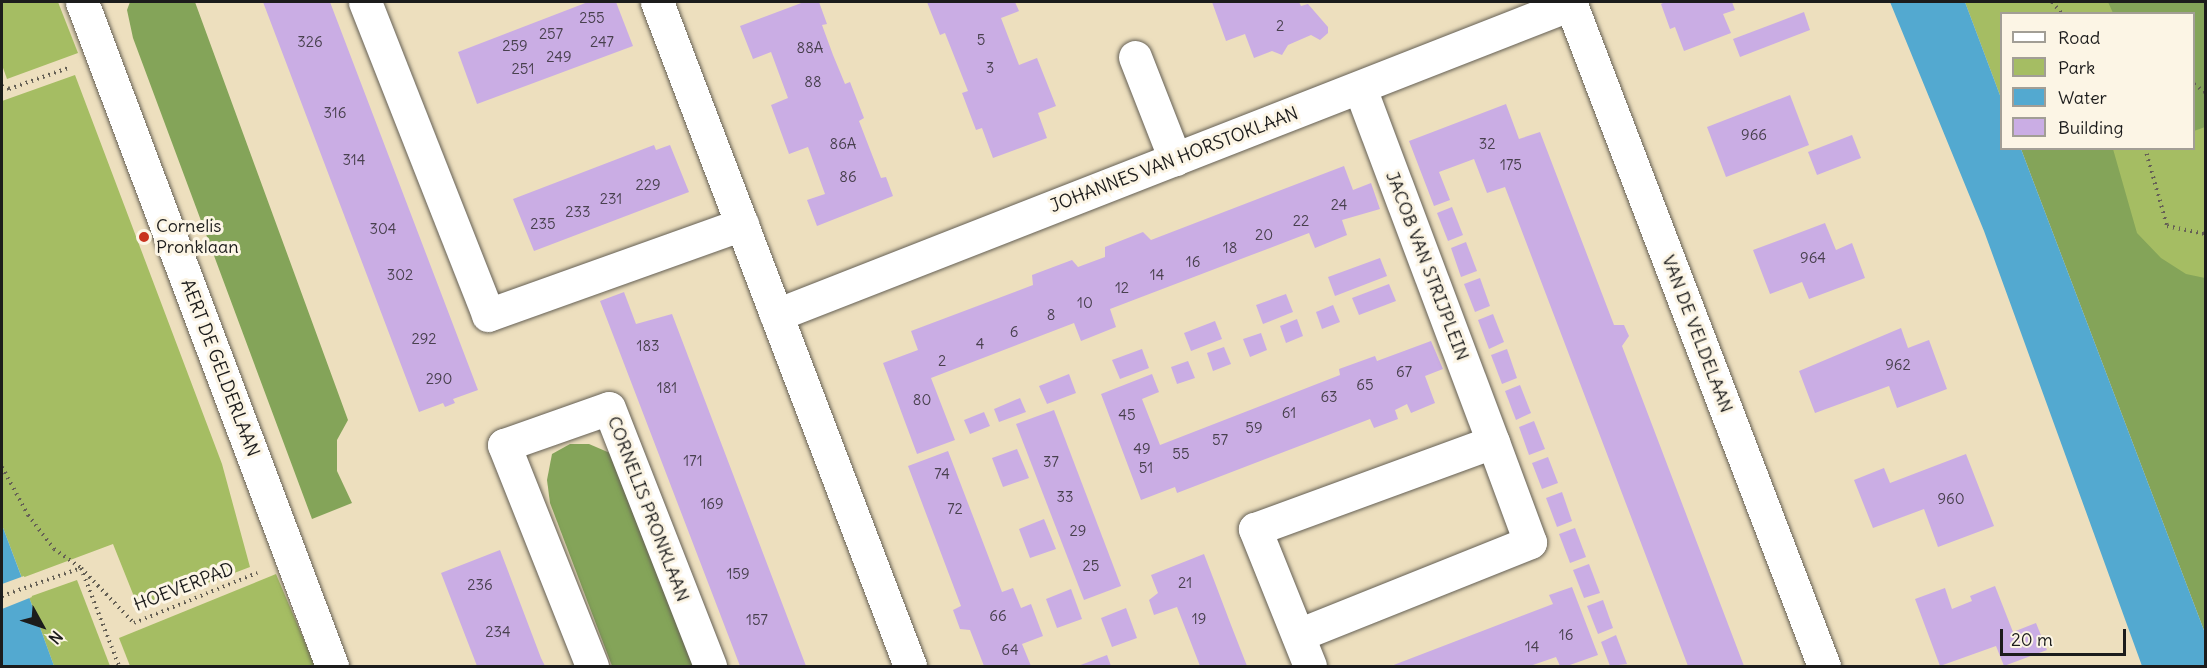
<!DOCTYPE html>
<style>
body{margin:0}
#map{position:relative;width:2207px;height:668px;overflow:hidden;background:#eddfbe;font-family:Delius,sans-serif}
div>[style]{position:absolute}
.green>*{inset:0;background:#a5bd63}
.forest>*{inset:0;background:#84a459}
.water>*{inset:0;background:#53a9d0}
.pier>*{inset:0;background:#eddfbe}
.building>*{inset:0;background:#caade4}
.path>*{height:4px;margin-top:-2px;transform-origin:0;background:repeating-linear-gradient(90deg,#656055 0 1.5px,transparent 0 6px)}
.roads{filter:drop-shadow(0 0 2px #656055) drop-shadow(0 0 2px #656055)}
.minor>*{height:33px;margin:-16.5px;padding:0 16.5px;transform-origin:16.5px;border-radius:16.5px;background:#fff}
.dots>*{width:16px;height:16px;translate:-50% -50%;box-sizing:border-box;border:3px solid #fcf5e5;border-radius:50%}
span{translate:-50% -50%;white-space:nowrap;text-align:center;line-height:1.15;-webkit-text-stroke:6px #fcf5e5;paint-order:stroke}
.number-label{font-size:15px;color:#48404e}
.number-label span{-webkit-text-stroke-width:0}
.street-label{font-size:18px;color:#1c1c1c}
.poi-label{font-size:18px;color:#1c1c1c}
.left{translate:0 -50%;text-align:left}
.frame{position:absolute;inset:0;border:3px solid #1c1c1c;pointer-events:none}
.legend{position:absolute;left:2000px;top:12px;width:195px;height:138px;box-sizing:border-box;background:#fcf5e5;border:2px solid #a29e95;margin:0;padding:8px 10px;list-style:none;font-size:18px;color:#1c1c1c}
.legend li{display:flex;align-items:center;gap:12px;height:30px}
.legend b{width:30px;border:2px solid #a29e95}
.north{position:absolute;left:12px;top:596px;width:60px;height:60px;-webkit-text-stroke:4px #fcf5e5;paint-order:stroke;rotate:130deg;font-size:16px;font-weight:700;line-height:24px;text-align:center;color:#1c1c1c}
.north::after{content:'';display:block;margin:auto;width:21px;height:27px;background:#1c1c1c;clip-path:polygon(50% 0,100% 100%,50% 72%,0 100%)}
.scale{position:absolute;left:2000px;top:629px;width:126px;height:27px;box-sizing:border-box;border:3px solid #1c1c1c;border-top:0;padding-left:8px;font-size:18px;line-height:21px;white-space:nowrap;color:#1c1c1c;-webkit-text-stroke:4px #fcf5e5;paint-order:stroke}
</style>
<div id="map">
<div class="green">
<i style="clip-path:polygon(2px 2px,58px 2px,78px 53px,7px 79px,2px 65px)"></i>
<i style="clip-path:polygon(1965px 2px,2205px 2px,2205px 567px,2046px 149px,2194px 148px,2194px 14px,2002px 14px,2001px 98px)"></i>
<i style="clip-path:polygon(75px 75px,222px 464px,250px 567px,139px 609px,113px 544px,22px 578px,2px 525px,2px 101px)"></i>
<i style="clip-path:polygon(276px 574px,315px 666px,130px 666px,119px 638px)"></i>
<i style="clip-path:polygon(77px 580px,110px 666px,54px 666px,29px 597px)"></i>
</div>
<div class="forest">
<i style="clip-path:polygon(130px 2px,195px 2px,348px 420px,337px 440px,337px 471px,352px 503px,312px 519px,133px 38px,127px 10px)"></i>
<i style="clip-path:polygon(2108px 2px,2205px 2px,2205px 127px,2194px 131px,2194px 14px,2113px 13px)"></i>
<i style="clip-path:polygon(2021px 149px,2113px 149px,2137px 233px,2161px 258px,2186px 274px,2205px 278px,2205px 633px)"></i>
<i style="clip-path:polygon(570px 444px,589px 444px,610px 453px,699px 666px,612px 666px,550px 503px,547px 480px,552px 454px)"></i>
</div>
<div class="water">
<i style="clip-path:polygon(1890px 2px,1965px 2px,2001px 98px,2002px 148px,2021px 149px,2205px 633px,2205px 666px,2142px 666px,1984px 231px)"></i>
<i style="clip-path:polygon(2px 525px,29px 597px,54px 666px,2px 666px)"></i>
</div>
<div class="pier">
<i style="clip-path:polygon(24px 576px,32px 597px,2px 609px,2px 584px)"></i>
</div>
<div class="building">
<i style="clip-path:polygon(263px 2px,330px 2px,478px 390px,453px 399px,455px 403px,445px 407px,443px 403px,419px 412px)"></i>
<i style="clip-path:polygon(588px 2px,616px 2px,633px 46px,477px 104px,458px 52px)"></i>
<i style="clip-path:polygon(804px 2px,819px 2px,827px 24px,822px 25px,833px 55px,845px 84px,850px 82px,864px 118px,859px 121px,881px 178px,886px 177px,893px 196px,817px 226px,807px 200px,825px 194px,808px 147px,789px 154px,771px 105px,788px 98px,771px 52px,753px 59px,740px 26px)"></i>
<i style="clip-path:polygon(927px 2px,1015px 2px,1019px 11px,1001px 18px,1019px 65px,1037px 58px,1056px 106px,1038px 113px,1047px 138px,993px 158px,982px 128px,976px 130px,962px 93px,968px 91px,945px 33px,940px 35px)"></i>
<i style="clip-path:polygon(1212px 2px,1299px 2px,1301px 6px,1308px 4px,1328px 27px,1328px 33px,1320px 40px,1311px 35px,1288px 45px,1282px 55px,1272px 51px,1254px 58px,1245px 34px,1226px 41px)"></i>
<i style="clip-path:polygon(1665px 2px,1732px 2px,1735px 10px,1723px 14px,1731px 33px,1684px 51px,1675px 27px,1670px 29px,1661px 4px)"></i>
<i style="clip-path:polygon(1804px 12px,1810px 30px,1740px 57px,1733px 39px)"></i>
<i style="clip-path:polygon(1790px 95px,1809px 145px,1726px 177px,1707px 127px)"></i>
<i style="clip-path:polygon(1506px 104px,1519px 139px,1540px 132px,1614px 325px,1624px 325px,1629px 336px,1622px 346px,1744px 666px,1688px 666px,1505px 187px,1487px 193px,1474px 159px,1439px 172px,1450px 200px,1434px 206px,1409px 141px)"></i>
<i style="clip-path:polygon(1852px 135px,1861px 158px,1817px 175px,1808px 152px)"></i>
<i style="clip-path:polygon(654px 145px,656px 150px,670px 145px,689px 192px,534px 251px,513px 199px)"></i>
<i style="clip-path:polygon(1344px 166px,1353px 190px,1371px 183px,1380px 209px,1342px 220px,1347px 235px,1315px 248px,1309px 233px,1110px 309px,1116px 327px,1081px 341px,1074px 323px,931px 378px,955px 440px,917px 454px,883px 363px,918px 350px,911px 331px,1033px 285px,1032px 275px,1072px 260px,1078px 267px,1105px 257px,1105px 247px,1143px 232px,1151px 240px)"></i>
<i style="clip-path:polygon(1452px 207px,1463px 235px,1448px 241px,1437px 213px)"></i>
<i style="clip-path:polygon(1825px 223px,1836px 250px,1852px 243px,1865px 278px,1809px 299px,1802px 282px,1770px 294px,1753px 250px)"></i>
<i style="clip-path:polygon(1466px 242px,1477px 271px,1461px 277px,1451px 248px)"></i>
<i style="clip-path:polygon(1380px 258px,1387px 276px,1335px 296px,1328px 277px)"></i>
<i style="clip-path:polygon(1480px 278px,1490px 306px,1475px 312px,1464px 284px)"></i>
<i style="clip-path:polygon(1389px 284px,1396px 301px,1359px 315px,1352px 298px)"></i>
<i style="clip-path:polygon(624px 292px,636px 324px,672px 314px,806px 666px,740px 666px,600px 301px)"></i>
<i style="clip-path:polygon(1286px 294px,1293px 312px,1263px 324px,1256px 305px)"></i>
<i style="clip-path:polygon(1333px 305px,1340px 322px,1322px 329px,1316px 312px)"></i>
<i style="clip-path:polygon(1493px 314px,1504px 342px,1489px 349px,1478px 320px)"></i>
<i style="clip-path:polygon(1297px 319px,1303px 336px,1286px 343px,1280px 326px)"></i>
<i style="clip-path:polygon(1215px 321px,1222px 339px,1191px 351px,1184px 333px)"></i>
<i style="clip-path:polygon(1901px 328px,1908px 348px,1929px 340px,1947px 389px,1897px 408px,1889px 386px,1815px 413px,1799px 371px)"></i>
<i style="clip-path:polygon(1261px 333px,1267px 350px,1250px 357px,1243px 339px)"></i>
<i style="clip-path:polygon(1431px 341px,1443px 369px,1425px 376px,1435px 403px,1411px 413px,1407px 404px,1395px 410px,1398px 419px,1374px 428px,1370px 419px,1177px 493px,1175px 487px,1141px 500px,1101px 394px,1152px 374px,1159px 392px,1142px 399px,1160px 445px,1340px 375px,1339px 369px,1375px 356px,1377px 361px)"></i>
<i style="clip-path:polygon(1224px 347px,1231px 364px,1213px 371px,1207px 353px)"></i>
<i style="clip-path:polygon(1142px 349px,1149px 368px,1120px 379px,1112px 360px)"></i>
<i style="clip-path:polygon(1507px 349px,1517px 378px,1502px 384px,1491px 355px)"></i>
<i style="clip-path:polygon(1188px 361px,1195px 378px,1177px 384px,1171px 367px)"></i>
<i style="clip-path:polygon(1069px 374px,1076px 393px,1047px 404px,1039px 386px)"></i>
<i style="clip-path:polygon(1520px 385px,1531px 413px,1516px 420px,1505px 391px)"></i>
<i style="clip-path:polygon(1020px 398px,1026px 412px,999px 422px,994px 409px)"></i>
<i style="clip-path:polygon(1054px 410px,1121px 586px,1084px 600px,1016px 424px)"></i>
<i style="clip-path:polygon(984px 412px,990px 426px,970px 434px,964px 420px)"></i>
<i style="clip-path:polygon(1534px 421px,1545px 449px,1529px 455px,1519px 427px)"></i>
<i style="clip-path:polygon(1017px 449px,1029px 478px,1003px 487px,992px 458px)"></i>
<i style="clip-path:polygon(948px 451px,1002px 592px,1013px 588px,1021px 608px,1031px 604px,1043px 636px,1022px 644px,1031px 666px,984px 666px,970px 630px,960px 629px,953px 610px,961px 606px,908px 466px)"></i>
<i style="clip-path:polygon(1966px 454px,1994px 526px,1938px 547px,1924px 509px,1873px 528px,1854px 480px,1884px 468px,1890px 483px)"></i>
<i style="clip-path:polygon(1548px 457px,1558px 483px,1542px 489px,1532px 463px)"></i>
<i style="clip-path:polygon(1562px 492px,1572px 521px,1557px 527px,1546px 498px)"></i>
<i style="clip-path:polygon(1044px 519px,1056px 549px,1030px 558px,1019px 529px)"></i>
<i style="clip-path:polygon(1575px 528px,1586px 557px,1570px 563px,1559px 534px)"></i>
<i style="clip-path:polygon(500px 550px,541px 658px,545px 666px,477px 666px,441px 573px)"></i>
<i style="clip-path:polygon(1204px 554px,1231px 625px,1247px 666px,1200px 666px,1177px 607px,1154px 615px,1149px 600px,1158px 593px,1151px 575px)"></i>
<i style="clip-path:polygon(1589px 564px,1600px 593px,1584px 598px,1573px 570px)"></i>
<i style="clip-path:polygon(1995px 586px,2013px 632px,2036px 623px,2047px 650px,2004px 666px,1996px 646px,1940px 666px,1915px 599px,1945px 588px,1952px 609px,1972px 601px,1970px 596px)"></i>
<i style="clip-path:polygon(1572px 587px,1598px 655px,1567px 666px,1560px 666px,1556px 657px,1530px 666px,1391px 666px,1553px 604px,1549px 595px)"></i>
<i style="clip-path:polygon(1071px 589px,1082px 619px,1057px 628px,1046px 599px)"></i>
<i style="clip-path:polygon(1603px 600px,1613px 628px,1598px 634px,1587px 606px)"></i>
<i style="clip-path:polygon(1126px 608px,1137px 638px,1112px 647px,1101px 618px)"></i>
<i style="clip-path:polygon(1616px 635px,1627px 664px,1610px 666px,1601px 642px)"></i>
<i style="clip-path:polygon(1107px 655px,1111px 666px,1078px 666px)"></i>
</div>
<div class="path">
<i style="left:2052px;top:2px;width:16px;rotate:50deg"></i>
<i style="left:2194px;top:84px;width:15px;rotate:37deg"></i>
<i style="left:2px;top:86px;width:8px;rotate:23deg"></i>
<i style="left:9px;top:89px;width:63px;rotate:-19.6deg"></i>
<i style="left:2145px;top:148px;width:81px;rotate:74.2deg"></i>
<i style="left:2167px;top:226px;width:40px;rotate:12deg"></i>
<i style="left:2px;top:467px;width:55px;rotate:61.6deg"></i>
<i style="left:28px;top:515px;width:43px;rotate:52.6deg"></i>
<i style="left:54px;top:549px;width:33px;rotate:35deg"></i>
<i style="left:81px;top:568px;width:105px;rotate:68.8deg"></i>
<i style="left:2px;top:596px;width:84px;rotate:-19.5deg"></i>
<i style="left:81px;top:568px;width:76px;rotate:46.1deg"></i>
<i style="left:134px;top:623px;width:133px;rotate:-22.1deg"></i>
</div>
<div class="roads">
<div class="minor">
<i style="left:82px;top:2px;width:710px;rotate:69.37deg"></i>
<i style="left:365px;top:2px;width:336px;rotate:68.5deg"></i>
<i style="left:488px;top:315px;width:270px;rotate:-19.7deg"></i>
<i style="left:657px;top:2px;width:711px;rotate:69.14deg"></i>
<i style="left:1570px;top:2px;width:711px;rotate:69.07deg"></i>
<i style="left:1135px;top:57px;width:110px;rotate:68.6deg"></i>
<i style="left:776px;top:315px;width:854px;rotate:-21.37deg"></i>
<i style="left:1298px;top:635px;width:250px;rotate:-21.8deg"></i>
<i style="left:1530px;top:542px;width:107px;rotate:-110.3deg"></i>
<i style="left:592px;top:666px;width:238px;rotate:-111.7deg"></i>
<i style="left:504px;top:445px;width:111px;rotate:-19.4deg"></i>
<i style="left:609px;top:408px;width:277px;rotate:68.6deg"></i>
<i style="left:1310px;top:666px;width:148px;rotate:-111.9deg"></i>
<i style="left:1255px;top:529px;width:253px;rotate:-20.1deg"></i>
<i style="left:1493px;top:442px;width:377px;rotate:-110.6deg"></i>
</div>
</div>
<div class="dots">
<i style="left:144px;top:237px;background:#c8321e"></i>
</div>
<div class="number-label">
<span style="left:592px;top:18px">255</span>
<span style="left:1280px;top:26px">2</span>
<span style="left:551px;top:34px">257</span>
<span style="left:981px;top:40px">5</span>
<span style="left:310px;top:42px">326</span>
<span style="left:602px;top:42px">247</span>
<span style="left:515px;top:46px">259</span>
<span style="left:810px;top:48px">88A</span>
<span style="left:559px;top:57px">249</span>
<span style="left:990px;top:68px">3</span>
<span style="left:523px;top:69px">251</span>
<span style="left:813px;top:82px">88</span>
<span style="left:335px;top:113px">316</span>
<span style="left:1754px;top:135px">966</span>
<span style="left:843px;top:144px">86A</span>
<span style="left:1487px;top:144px">32</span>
<span style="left:354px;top:160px">314</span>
<span style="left:1511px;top:165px">175</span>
<span style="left:848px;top:177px">86</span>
<span style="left:648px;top:185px">229</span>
<span style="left:611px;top:199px">231</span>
<span style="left:1339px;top:205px">24</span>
<span style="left:578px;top:212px">233</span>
<span style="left:1301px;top:221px">22</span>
<span style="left:543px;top:224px">235</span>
<span style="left:383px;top:229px">304</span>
<span style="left:1264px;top:235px">20</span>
<span style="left:1230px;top:248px">18</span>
<span style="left:1813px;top:258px">964</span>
<span style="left:1193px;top:262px">16</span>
<span style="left:400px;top:275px">302</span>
<span style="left:1157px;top:275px">14</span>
<span style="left:1122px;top:288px">12</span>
<span style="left:1085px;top:303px">10</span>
<span style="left:1051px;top:315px">8</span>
<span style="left:1014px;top:332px">6</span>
<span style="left:424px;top:339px">292</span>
<span style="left:980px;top:344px">4</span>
<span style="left:648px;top:346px">183</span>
<span style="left:942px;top:361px">2</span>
<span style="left:1898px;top:365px">962</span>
<span style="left:1404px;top:372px">67</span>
<span style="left:439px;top:379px">290</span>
<span style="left:1365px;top:385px">65</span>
<span style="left:667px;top:388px">181</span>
<span style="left:1329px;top:397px">63</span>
<span style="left:922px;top:400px">80</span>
<span style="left:1289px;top:413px">61</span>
<span style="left:1127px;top:415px">45</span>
<span style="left:1254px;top:428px">59</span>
<span style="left:1220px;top:440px">57</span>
<span style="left:1142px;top:449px">49</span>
<span style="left:1181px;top:454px">55</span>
<span style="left:693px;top:461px">171</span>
<span style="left:1051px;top:462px">37</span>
<span style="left:1146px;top:468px">51</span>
<span style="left:942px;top:474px">74</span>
<span style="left:1065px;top:497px">33</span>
<span style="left:1951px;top:499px">960</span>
<span style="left:712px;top:504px">169</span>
<span style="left:955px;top:509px">72</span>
<span style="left:1078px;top:531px">29</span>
<span style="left:1091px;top:566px">25</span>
<span style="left:738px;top:574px">159</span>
<span style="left:1185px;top:583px">21</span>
<span style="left:480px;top:585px">236</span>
<span style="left:998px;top:616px">66</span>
<span style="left:1199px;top:619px">19</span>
<span style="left:757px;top:620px">157</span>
<span style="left:498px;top:632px">234</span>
<span style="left:1566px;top:635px">16</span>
<span style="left:1532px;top:647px">14</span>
<span style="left:1010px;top:650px">64</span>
</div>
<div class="street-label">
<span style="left:1174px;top:160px;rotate:-21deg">JOHANNES VAN HORSTOKLAAN</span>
<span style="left:1427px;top:266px;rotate:69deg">JACOB VAN STRIJPLEIN</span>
<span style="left:1697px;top:334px;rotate:69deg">VAN DE VELDELAAN</span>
<span style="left:220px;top:368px;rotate:69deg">AERT DE GELDERLAAN</span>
<span style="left:648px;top:509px;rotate:69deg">CORNELIS PRONKLAAN</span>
<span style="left:184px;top:587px;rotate:-21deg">HOEVERPAD</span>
</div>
<div class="poi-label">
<span class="left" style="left:156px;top:237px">Cornelis<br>Pronklaan</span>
</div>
<div class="frame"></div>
<ul class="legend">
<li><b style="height:8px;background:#fff"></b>Road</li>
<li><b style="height:16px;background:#a5bd63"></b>Park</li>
<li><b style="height:16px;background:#53a9d0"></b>Water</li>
<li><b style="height:16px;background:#caade4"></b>Building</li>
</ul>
<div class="north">N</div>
<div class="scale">20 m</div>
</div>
